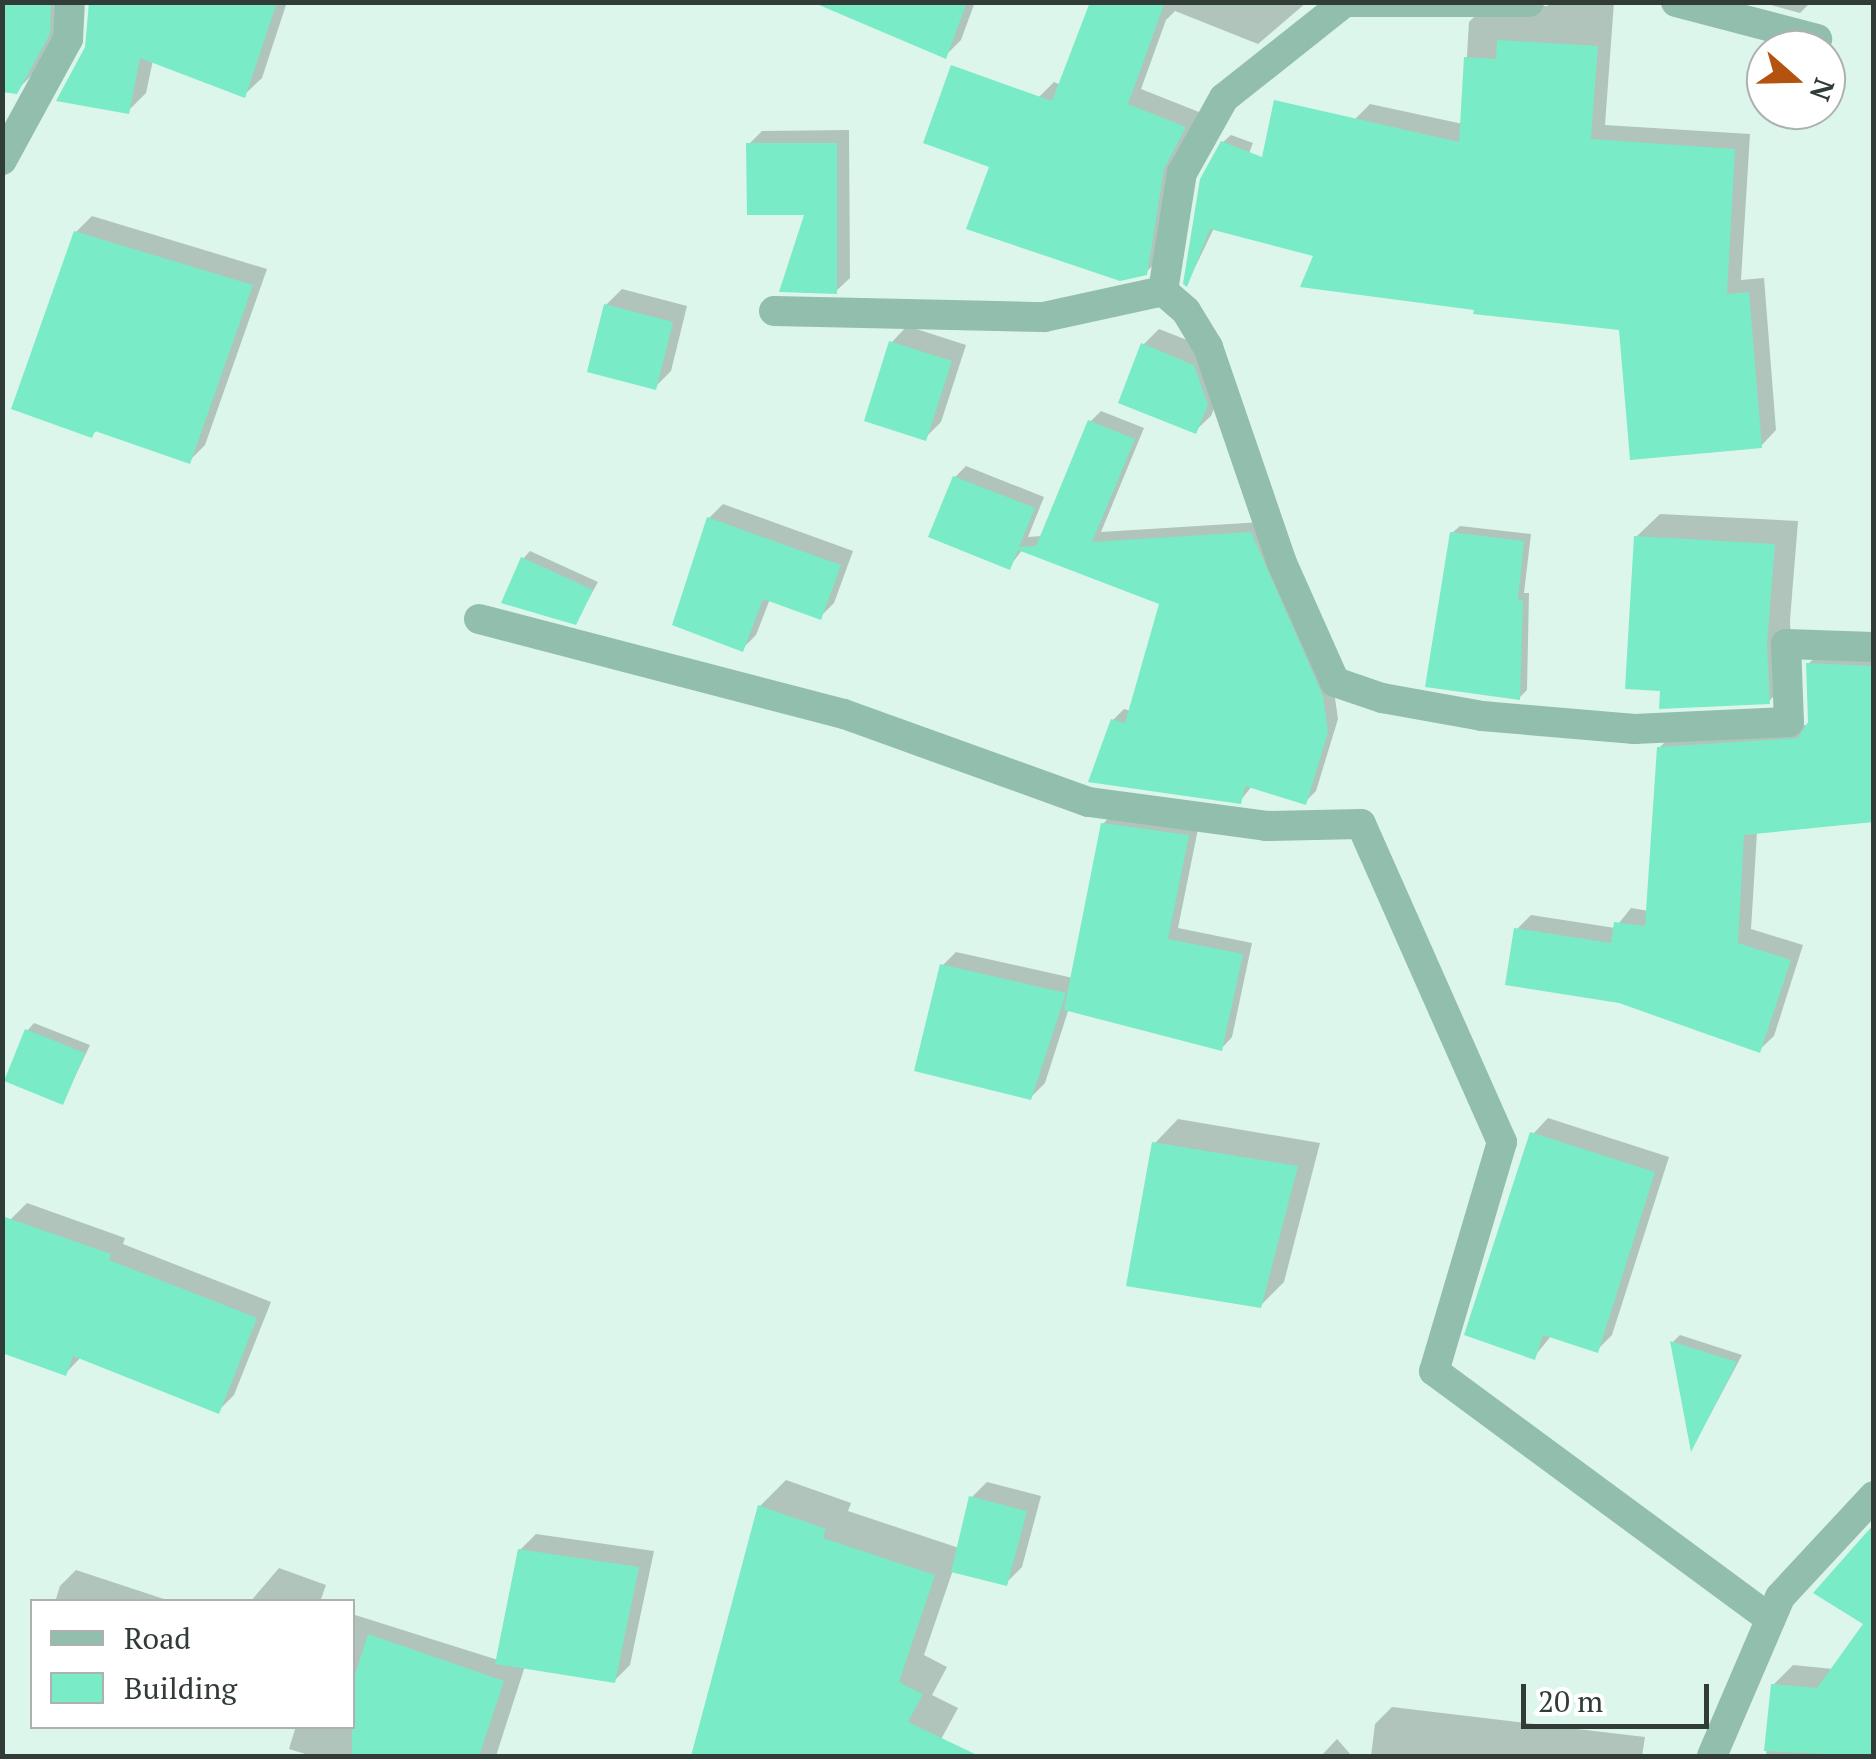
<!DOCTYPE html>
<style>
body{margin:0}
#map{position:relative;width:1876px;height:1759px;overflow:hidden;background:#dcf6eb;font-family:"PT Serif",serif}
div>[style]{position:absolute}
.shadow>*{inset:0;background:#0003}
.building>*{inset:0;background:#79ebc6}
.minor>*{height:30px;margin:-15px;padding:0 15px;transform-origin:15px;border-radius:15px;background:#92beae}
span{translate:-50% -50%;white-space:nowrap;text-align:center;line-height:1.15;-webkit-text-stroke:8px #fff;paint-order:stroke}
.frame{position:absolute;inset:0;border:5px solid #313c38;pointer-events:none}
.legend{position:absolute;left:30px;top:1599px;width:325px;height:130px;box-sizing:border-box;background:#fff;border:2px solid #adb1af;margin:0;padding:12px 18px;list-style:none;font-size:30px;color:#313c38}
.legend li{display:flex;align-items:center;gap:20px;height:50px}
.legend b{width:50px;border:2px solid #adb1af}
.north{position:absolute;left:1746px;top:30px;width:100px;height:100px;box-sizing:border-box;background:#fff;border:2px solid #adb1af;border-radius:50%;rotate:110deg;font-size:28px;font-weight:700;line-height:40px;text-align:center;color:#313c38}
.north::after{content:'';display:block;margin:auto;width:35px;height:45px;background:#b3530f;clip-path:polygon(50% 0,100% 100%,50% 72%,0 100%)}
.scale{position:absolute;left:1521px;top:1684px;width:188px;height:45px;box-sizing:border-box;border:5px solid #313c38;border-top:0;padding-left:12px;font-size:30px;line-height:35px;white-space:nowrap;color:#313c38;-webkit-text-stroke:8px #fff;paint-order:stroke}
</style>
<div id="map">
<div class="shadow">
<i style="clip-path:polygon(2px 2px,68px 2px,66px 14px,34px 73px,16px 91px,5px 90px,2px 96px)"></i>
<i style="clip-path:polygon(89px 2px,287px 2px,262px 78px,244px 95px,153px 60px,146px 93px,128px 111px,89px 41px)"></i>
<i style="clip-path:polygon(882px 2px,975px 2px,961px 40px,945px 56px)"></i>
<i style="clip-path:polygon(1088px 2px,1307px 2px,1258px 44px,1175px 11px,1166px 20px,1141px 89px,1199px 112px,1161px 258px,1145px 273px,1039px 97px,1054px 82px,1061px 85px,1092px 4px)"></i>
<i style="clip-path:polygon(1548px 2px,1614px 2px,1605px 125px,1750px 134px,1741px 280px,1764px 278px,1776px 430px,1761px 446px,1621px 328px,1476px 308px,1316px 254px,1355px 119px,1370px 104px,1463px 124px,1469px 22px,1485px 6px,1548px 6px)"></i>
<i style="clip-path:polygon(1760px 2px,1811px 2px,1800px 13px)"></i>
<i style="clip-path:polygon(849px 130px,850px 278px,836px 291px,807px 212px,749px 144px,762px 131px)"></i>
<i style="clip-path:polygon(1231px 135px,1253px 143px,1223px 221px,1214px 228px,1187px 284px,1223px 142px)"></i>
<i style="clip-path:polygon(92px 216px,267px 269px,205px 445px,189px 461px,98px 429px,92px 435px,76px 232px)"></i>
<i style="clip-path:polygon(622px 289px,687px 306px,671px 371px,655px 387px,606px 305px)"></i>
<i style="clip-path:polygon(907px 326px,966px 345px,941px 422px,925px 438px,892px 342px)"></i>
<i style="clip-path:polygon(1159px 329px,1210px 349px,1223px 387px,1211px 416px,1195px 431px,1143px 345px)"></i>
<i style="clip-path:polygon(1101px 411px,1144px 428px,1101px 532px,1262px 522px,1333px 684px,1338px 719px,1316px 791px,1305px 802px,1252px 786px,1240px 801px,1113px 720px,1124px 709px,1131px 711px,1162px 602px,1023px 549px,1009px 567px,955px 477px,966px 466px,1044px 497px,1028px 537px,1042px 536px,1090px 422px)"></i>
<i style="clip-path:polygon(723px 504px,853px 551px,834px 603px,820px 617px,770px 599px,756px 635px,742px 649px,709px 518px)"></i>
<i style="clip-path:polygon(1660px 514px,1798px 521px,1790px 620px,1792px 678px,1768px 702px,1663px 689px,1636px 537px)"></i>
<i style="clip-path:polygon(1460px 526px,1531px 534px,1524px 593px,1529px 593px,1527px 690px,1519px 698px,1452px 533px)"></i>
<i style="clip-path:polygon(530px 551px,598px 582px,576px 622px,523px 559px)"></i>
<i style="clip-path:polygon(1823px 650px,1874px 650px,1874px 820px,1757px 832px,1751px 929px,1803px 945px,1774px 1036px,1759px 1050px,1517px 929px,1531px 915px,1615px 928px,1631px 908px,1649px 911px,1659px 748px,1674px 733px,1809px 725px,1808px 664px)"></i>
<i style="clip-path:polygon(1114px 812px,1199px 824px,1178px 928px,1252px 943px,1232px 1037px,1221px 1049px,1069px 1008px,1045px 1083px,1031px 1097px,942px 966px,956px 952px,1073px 978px,1103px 824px)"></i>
<i style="clip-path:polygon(34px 1023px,90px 1045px,63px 1102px,27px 1031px)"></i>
<i style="clip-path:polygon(1548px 1118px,1669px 1157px,1612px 1335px,1597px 1350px,1551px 1336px,1534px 1357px,1533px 1134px)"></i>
<i style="clip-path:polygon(1178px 1119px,1320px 1143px,1284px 1282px,1261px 1305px,1155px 1143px)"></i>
<i style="clip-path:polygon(27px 1203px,125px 1238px,123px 1244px,271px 1302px,234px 1395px,218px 1411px,81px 1357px,66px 1373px,11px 1219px)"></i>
<i style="clip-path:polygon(1680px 1335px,1742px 1355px,1693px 1447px,1673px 1342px)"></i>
<i style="clip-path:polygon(786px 1480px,851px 1503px,848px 1511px,959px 1548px,971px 1498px,987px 1482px,1041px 1496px,1022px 1567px,1006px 1583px,953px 1570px,924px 1655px,947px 1667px,932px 1695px,958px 1708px,932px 1756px,693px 1756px,760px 1506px)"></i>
<i style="clip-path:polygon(1874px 1528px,1874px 1756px,1766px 1756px,1773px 1685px,1793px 1665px,1833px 1669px,1866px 1623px)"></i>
<i style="clip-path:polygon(536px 1534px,654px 1551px,630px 1665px,614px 1681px,525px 1666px,496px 1756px,312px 1756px,289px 1749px,296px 1726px,352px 1726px,352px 1614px,498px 1660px,520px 1550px)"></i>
<i style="clip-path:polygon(279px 1568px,326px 1585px,320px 1602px,250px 1602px)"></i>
<i style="clip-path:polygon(76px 1570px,173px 1602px,55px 1602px,60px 1586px)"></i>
<i style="clip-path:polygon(1392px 1707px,1645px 1737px,1642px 1756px,1371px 1756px,1375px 1724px)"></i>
<i style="clip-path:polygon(1337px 1739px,1352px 1756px,1320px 1756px,1321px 1756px)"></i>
</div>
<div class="building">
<i style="clip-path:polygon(2px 2px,51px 2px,50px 34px,17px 94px,2px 92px)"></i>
<i style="clip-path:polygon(89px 2px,277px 2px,245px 98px,140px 58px,129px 114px,56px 101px,85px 47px)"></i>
<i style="clip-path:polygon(812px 2px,967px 2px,946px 59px)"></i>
<i style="clip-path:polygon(1090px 2px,1165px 2px,1128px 104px,1186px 127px,1164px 169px,1147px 275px,1120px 281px,966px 229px,989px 167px,923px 143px,951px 65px,1052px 101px)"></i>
<i style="clip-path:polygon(1497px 40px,1598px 46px,1591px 139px,1735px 149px,1727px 294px,1749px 292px,1762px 448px,1630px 460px,1619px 330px,1473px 314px,1474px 310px,1300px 287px,1313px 256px,1210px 229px,1187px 287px,1183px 284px,1200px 179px,1221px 141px,1262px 157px,1274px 100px,1459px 142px,1464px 57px,1496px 59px)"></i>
<i style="clip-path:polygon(746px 143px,837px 143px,837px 294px,779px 292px,804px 215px,747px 215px)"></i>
<i style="clip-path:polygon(74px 231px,253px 285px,190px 464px,95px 431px,92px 438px,11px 409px)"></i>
<i style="clip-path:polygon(604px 304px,673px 322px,656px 390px,587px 372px)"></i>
<i style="clip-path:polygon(889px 341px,952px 361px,926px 441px,864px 421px)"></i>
<i style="clip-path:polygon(1141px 343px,1194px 365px,1208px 405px,1196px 434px,1118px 403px)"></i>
<i style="clip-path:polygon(1088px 420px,1135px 439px,1092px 542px,1251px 532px,1323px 696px,1328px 732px,1306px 805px,1245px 786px,1241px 804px,1088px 782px,1111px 719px,1125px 723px,1159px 604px,1018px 550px,1010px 570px,928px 537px,953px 476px,1035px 508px,1019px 547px,1036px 546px)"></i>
<i style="clip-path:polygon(707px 517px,841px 565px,821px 620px,763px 599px,743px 652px,672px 625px)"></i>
<i style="clip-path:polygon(1450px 532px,1524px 541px,1518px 600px,1523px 600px,1520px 700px,1425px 687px)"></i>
<i style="clip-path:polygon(1634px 536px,1775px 544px,1767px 645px,1770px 704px,1659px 709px,1660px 691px,1625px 689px)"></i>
<i style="clip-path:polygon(521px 557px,593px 590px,576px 625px,501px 603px)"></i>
<i style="clip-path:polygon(1806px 663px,1874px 666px,1874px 822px,1744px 835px,1738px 943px,1791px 960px,1760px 1053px,1619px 1003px,1505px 985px,1514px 928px,1611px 943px,1614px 922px,1645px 926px,1657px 747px,1798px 738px,1808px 722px)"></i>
<i style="clip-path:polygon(1101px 823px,1189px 835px,1168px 939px,1243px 954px,1222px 1051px,1064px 1010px)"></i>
<i style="clip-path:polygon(940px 964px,1066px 993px,1031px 1100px,914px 1071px)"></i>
<i style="clip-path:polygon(25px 1029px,85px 1053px,63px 1105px,4px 1081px)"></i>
<i style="clip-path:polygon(1530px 1132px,1655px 1172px,1598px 1353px,1543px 1335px,1535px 1360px,1464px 1335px)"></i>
<i style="clip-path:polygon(1152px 1142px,1298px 1166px,1261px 1308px,1126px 1286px)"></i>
<i style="clip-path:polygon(2px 1216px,111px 1254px,109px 1260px,257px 1318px,219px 1414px,73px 1356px,66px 1376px,2px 1353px)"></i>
<i style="clip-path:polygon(1670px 1341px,1737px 1362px,1691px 1452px)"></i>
<i style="clip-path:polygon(969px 1496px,1027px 1511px,1007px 1586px,951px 1572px)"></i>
<i style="clip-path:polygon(758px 1505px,826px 1529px,823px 1538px,935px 1575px,899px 1682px,923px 1694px,908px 1722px,979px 1756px,691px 1756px)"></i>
<i style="clip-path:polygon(1874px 1524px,1874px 1756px,1764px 1751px,1771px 1684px,1817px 1688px,1863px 1624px,1813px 1593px)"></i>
<i style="clip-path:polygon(518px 1549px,639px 1567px,615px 1683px,495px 1664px)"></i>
<i style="clip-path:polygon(368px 1634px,504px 1681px,479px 1756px,352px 1756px,352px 1684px)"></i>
</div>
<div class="minor">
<i style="left:1676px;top:2px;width:146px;rotate:14.7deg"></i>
<i style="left:2px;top:160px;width:138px;rotate:-61.4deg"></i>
<i style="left:68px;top:39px;width:37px;rotate:-87deg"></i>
<i style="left:1163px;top:291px;width:30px;rotate:41deg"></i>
<i style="left:1186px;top:311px;width:42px;rotate:58.6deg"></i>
<i style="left:1208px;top:347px;width:228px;rotate:71.1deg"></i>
<i style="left:1282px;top:563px;width:130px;rotate:66deg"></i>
<i style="left:1335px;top:682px;width:50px;rotate:18.8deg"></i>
<i style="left:1382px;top:698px;width:102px;rotate:10.2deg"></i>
<i style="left:1482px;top:716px;width:153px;rotate:4.9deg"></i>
<i style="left:1634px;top:729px;width:155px;rotate:-2.6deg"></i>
<i style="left:1789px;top:722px;width:78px;rotate:-92.2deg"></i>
<i style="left:1786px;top:644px;width:88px;rotate:2deg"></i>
<i style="left:774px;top:311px;width:270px;rotate:1.3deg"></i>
<i style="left:1044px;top:317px;width:122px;rotate:-12.3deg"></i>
<i style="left:1163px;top:291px;width:120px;rotate:-80.9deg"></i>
<i style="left:1182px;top:173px;width:86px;rotate:-60.8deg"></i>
<i style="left:1224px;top:98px;width:154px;rotate:-38.4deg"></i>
<i style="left:1345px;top:2px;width:184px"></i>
<i style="left:479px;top:619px;width:377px;rotate:14.6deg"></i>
<i style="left:844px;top:714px;width:260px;rotate:19.8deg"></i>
<i style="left:1089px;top:802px;width:179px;rotate:7.7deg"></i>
<i style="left:1266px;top:826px;width:95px;rotate:-1.2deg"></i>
<i style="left:1361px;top:824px;width:348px;rotate:66.1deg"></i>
<i style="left:1502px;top:1142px;width:239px;rotate:106.5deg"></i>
<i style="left:1434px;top:1371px;width:418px;rotate:36.4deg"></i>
<i style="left:1712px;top:1756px;width:173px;rotate:-66.8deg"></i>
<i style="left:1780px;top:1597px;width:138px;rotate:-47.1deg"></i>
</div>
<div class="frame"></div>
<ul class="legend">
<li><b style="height:12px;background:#92beae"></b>Road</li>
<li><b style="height:28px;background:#79ebc6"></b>Building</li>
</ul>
<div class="north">N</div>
<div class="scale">20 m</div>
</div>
